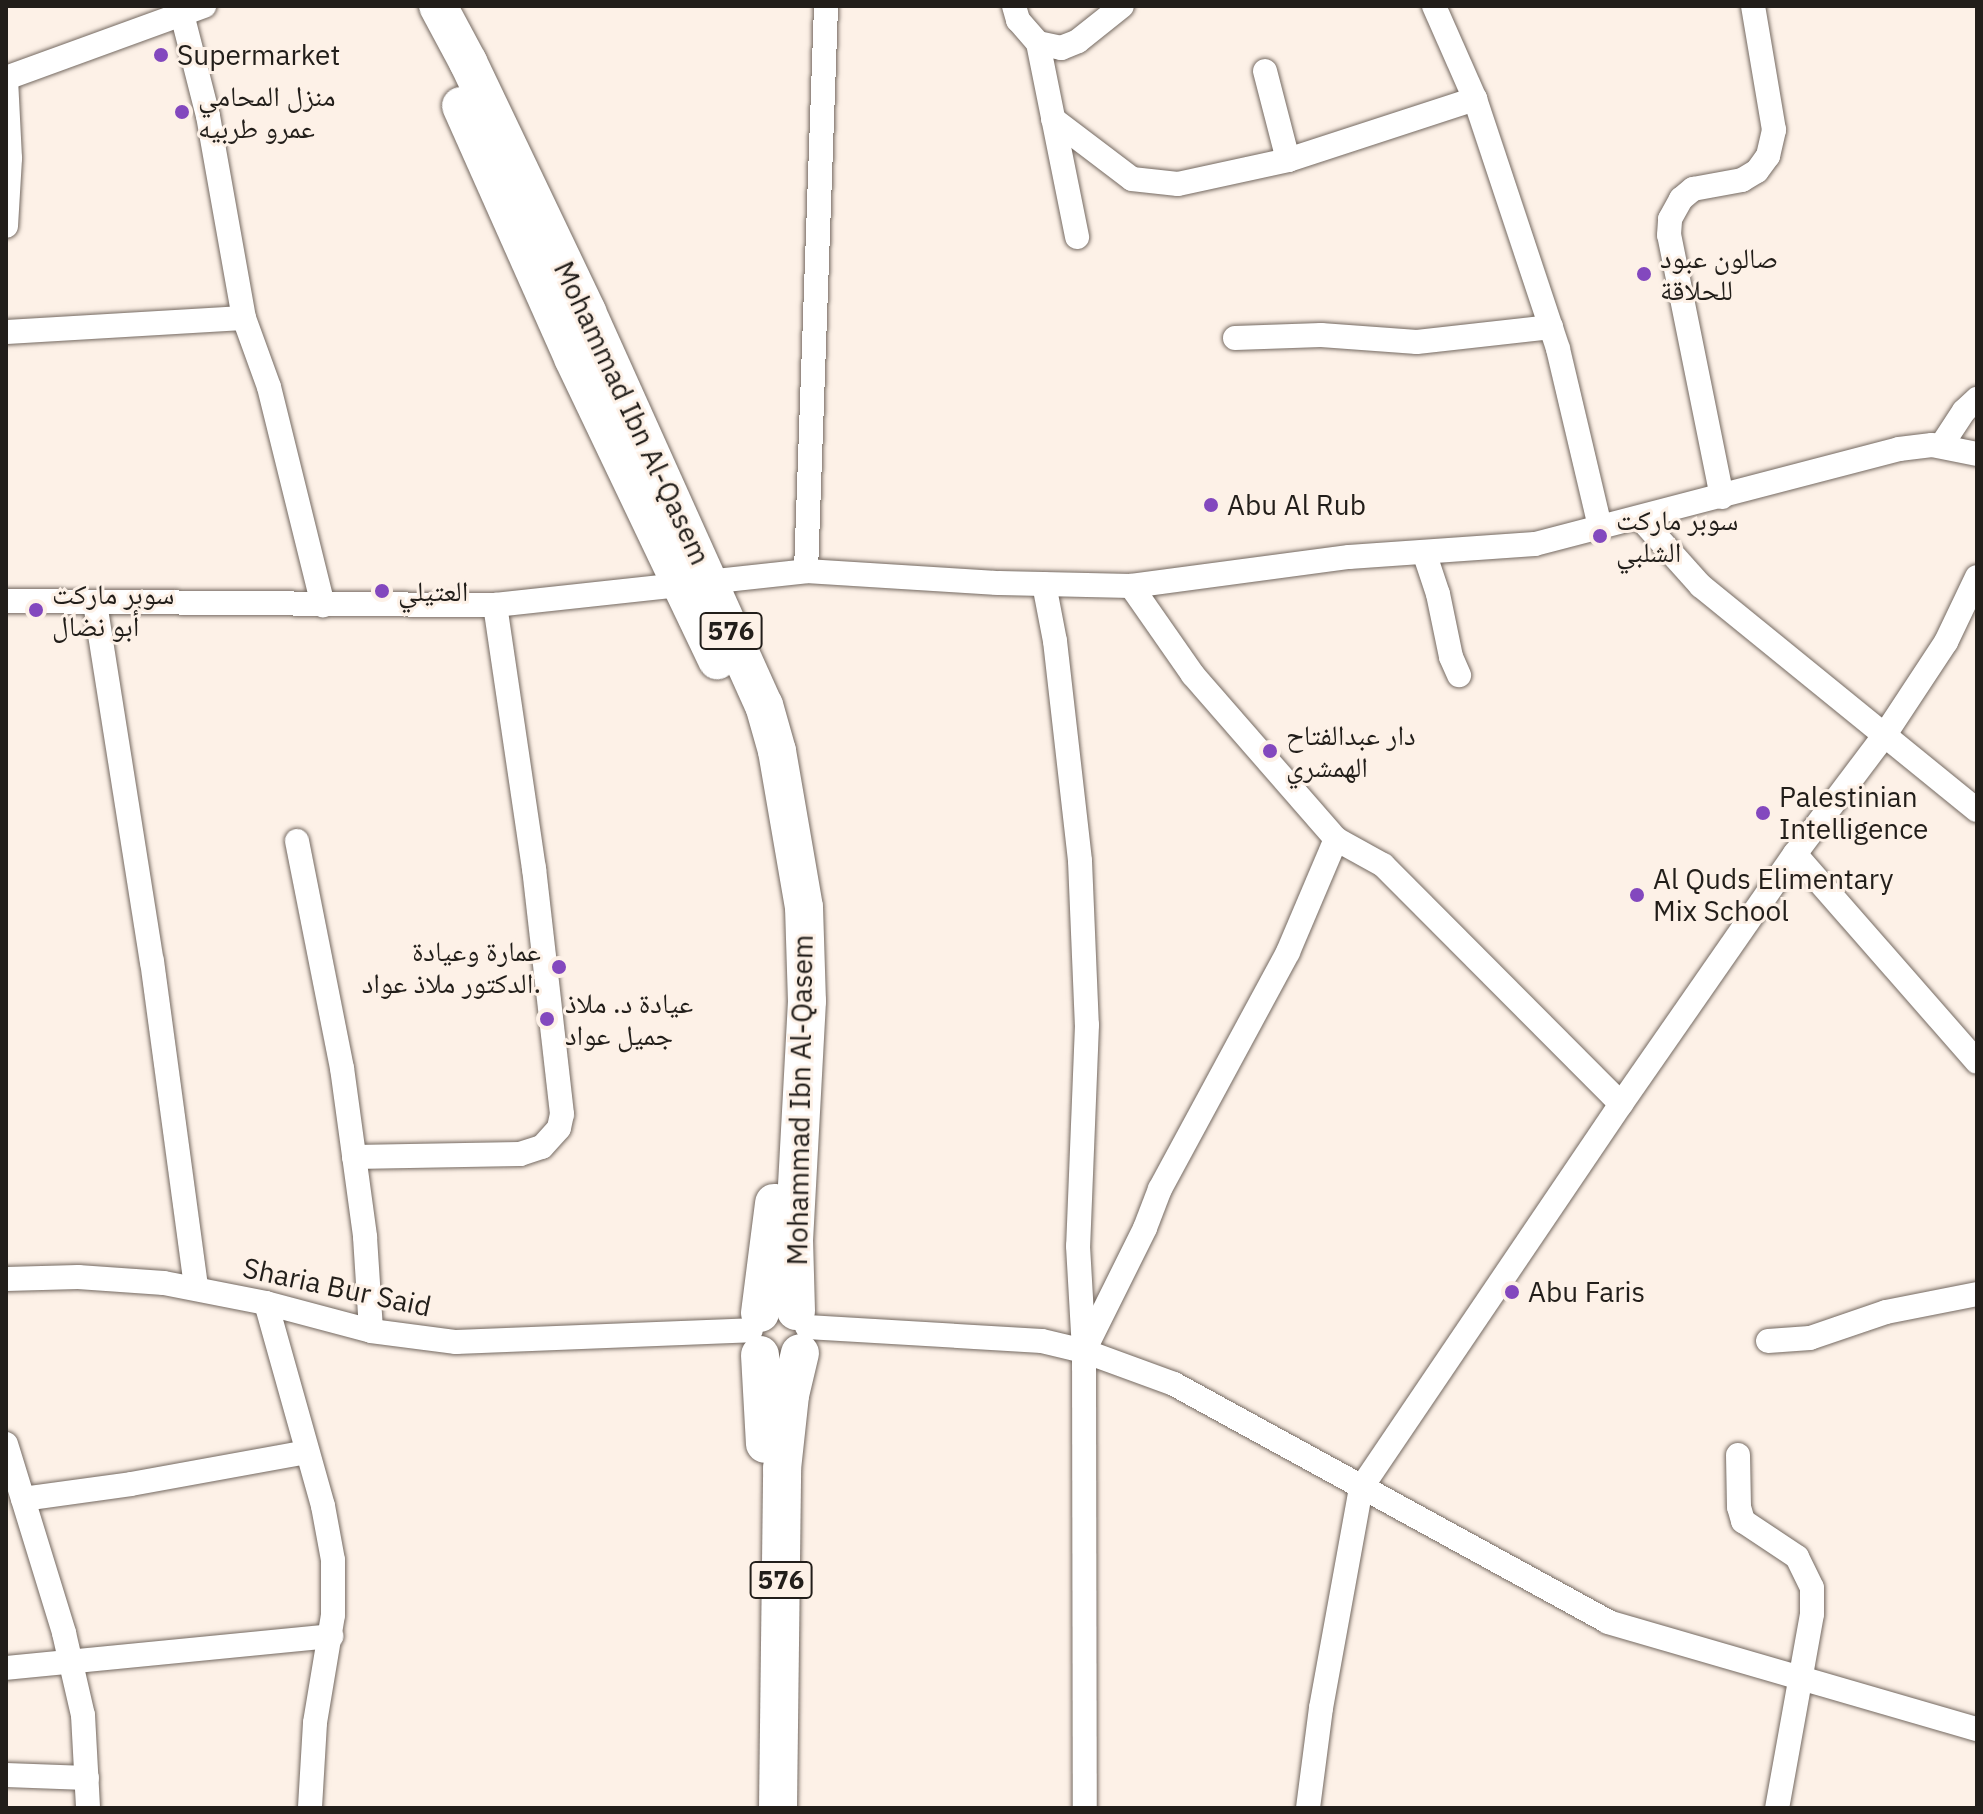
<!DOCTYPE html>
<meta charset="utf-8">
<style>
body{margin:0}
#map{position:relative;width:1983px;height:1814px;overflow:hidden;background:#fdf1e7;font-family:"IBM Plex Sans","Noto Naskh Arabic",sans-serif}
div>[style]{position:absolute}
.roads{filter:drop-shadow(0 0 2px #746961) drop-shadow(0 0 2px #746961)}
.minor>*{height:24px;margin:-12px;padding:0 12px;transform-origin:12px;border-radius:12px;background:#fff}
.primary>*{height:38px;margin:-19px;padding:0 19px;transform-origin:19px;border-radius:19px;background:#fff}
.dots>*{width:22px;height:22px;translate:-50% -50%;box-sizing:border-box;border:4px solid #fdf1e7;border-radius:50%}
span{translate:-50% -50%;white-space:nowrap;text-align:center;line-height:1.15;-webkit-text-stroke:6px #fdf1e7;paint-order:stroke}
.shield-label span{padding:2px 6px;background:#fdf1e7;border:2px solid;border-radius:6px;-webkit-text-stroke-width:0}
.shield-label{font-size:26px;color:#221e1a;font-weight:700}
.poi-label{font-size:28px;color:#221e1a}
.left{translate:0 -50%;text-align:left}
.right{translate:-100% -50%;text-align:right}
.street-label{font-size:28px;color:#221e1a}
.frame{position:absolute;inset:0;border:8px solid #221e1a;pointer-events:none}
</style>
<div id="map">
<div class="roads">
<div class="minor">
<i style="left:1014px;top:6px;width:15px;rotate:74deg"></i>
<i style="left:1018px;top:20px;width:30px;rotate:49deg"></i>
<i style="left:1038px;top:43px;width:24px;rotate:12deg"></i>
<i style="left:1061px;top:48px;width:18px;rotate:-22deg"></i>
<i style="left:1078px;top:41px;width:56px;rotate:-38.5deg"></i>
<i style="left:1434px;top:6px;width:102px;rotate:66.2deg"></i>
<i style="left:1475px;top:99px;width:263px;rotate:71.6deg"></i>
<i style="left:1558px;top:349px;width:183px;rotate:76.7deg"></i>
<i style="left:182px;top:14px;width:105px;rotate:75.7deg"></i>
<i style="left:208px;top:116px;width:205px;rotate:79.9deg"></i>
<i style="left:244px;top:318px;width:73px;rotate:70.1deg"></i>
<i style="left:269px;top:387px;width:225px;rotate:76.1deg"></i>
<i style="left:1038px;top:43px;width:198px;rotate:78.6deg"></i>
<i style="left:1265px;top:71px;width:92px;rotate:75.5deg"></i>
<i style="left:6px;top:78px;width:211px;rotate:-20deg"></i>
<i style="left:1053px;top:119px;width:99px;rotate:37.2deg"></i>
<i style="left:1132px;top:179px;width:46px;rotate:6.2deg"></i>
<i style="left:1178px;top:184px;width:113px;rotate:-12.3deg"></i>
<i style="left:1288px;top:160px;width:197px;rotate:-18.1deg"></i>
<i style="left:6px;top:226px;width:68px;rotate:-86.6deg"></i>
<i style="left:10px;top:158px;width:80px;rotate:-92.9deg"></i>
<i style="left:6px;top:332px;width:238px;rotate:-3.4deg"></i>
<i style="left:1235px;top:338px;width:86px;rotate:-2deg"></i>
<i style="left:1321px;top:335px;width:96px;rotate:4.2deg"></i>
<i style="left:1417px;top:342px;width:135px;rotate:-6.4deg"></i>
<i style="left:1941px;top:446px;width:42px;rotate:-56.7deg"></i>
<i style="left:1964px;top:411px;width:18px;rotate:-43deg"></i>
<i style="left:1722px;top:497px;width:267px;rotate:-101.4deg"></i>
<i style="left:1669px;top:235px;width:16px;rotate:-86deg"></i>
<i style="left:1670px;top:219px;width:23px;rotate:-61deg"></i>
<i style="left:1681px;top:199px;width:16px;rotate:-40deg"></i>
<i style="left:1693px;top:189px;width:50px;rotate:-10.4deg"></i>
<i style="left:1742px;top:180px;width:17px;rotate:-31deg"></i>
<i style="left:1757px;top:171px;width:19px;rotate:-54deg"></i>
<i style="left:1768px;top:156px;width:27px;rotate:-77deg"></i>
<i style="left:1774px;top:130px;width:126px;rotate:-99.6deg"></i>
<i style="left:1640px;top:518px;width:91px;rotate:48.1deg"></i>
<i style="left:1701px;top:586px;width:355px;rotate:39.1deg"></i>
<i style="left:1424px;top:552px;width:44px;rotate:71.6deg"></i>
<i style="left:1438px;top:594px;width:64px;rotate:78.3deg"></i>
<i style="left:1451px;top:657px;width:20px;rotate:66deg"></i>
<i style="left:806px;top:571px;width:565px;rotate:-87.97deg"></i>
<i style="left:1044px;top:584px;width:58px;rotate:79.1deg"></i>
<i style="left:1055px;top:641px;width:221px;rotate:83.5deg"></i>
<i style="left:1080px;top:861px;width:164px;rotate:87.6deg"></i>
<i style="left:1087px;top:1025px;width:221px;rotate:92.3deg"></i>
<i style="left:1078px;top:1246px;width:105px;rotate:86.7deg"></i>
<i style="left:1084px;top:1351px;width:457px;rotate:89.9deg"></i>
<i style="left:1131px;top:586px;width:108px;rotate:55.1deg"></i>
<i style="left:1193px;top:675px;width:218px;rotate:48.9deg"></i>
<i style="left:1336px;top:839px;width:54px;rotate:29deg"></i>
<i style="left:1383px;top:865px;width:337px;rotate:45.1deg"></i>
<i style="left:6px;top:601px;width:489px;rotate:0.5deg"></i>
<i style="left:495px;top:605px;width:313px;rotate:-6.2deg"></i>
<i style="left:806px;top:571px;width:193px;rotate:3.6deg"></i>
<i style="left:999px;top:583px;width:132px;rotate:1.3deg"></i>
<i style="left:1131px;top:586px;width:220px;rotate:-7.6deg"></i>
<i style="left:1349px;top:557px;width:186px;rotate:-4deg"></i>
<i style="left:1535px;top:544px;width:376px;rotate:-14.6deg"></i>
<i style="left:1899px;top:449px;width:33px;rotate:-7deg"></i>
<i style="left:1932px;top:445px;width:46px;rotate:11.3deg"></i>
<i style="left:95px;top:603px;width:363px;rotate:81deg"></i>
<i style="left:152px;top:961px;width:330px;rotate:82.3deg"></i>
<i style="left:297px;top:841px;width:231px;rotate:78.8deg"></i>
<i style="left:342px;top:1068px;width:171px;rotate:82.2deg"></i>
<i style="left:365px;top:1237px;width:94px;rotate:86.3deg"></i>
<i style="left:1795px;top:854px;width:276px;rotate:48.8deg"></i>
<i style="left:354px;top:1157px;width:166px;rotate:-1deg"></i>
<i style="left:520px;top:1154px;width:23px;rotate:-18deg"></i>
<i style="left:542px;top:1147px;width:25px;rotate:-48deg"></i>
<i style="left:559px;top:1128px;width:14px;rotate:-78deg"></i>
<i style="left:562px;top:1114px;width:247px;rotate:-96.5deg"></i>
<i style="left:534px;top:869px;width:267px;rotate:-98.4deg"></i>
<i style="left:6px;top:1279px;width:72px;rotate:-1.6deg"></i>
<i style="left:78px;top:1277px;width:86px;rotate:4deg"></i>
<i style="left:164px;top:1283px;width:104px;rotate:11.1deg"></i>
<i style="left:266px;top:1303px;width:109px;rotate:14.9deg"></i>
<i style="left:371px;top:1331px;width:86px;rotate:7.4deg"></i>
<i style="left:456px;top:1342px;width:295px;rotate:-2.3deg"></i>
<i style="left:266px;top:1303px;width:211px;rotate:74.3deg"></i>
<i style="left:323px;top:1506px;width:55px;rotate:79.5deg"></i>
<i style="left:333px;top:1560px;width:55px;rotate:90deg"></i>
<i style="left:333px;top:1615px;width:109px;rotate:99.5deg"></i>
<i style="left:315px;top:1723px;width:85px;rotate:93.4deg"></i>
<i style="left:807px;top:1327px;width:235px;rotate:3.4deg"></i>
<i style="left:1042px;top:1341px;width:43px;rotate:13.4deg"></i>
<i style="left:1084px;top:1351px;width:96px;rotate:20.1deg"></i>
<i style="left:1174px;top:1384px;width:495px;rotate:28.7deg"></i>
<i style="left:1608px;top:1622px;width:384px;rotate:16.2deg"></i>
<i style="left:1768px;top:1341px;width:42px;rotate:-4.1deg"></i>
<i style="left:1810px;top:1338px;width:80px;rotate:-18.9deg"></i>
<i style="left:1886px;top:1312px;width:93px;rotate:-11.2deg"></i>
<i style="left:1085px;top:1349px;width:135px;rotate:-63.6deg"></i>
<i style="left:1145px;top:1228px;width:42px;rotate:-69deg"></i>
<i style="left:1160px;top:1189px;width:269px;rotate:-61.6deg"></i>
<i style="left:1288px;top:952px;width:123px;rotate:-67deg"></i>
<i style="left:6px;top:1444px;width:198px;rotate:72.9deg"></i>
<i style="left:64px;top:1633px;width:84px;rotate:77deg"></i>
<i style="left:83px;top:1715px;width:93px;rotate:86.9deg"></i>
<i style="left:1738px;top:1455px;width:52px;rotate:88.9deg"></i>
<i style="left:1739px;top:1507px;width:15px;rotate:74deg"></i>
<i style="left:1743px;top:1521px;width:65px;rotate:33.7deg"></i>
<i style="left:1797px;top:1557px;width:34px;rotate:64deg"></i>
<i style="left:1812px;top:1588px;width:26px;rotate:90deg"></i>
<i style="left:1812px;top:1614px;width:197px;rotate:100.2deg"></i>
<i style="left:23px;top:1499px;width:109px;rotate:-7.9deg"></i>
<i style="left:131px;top:1484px;width:179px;rotate:-10.3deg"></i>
<i style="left:6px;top:1668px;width:327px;rotate:-5.6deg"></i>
<i style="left:6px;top:1775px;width:81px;rotate:2.1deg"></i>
<i style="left:1308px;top:1808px;width:101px;rotate:-82.6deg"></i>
<i style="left:1321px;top:1708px;width:224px;rotate:-79.7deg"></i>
<i style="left:1361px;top:1488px;width:464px;rotate:-55.9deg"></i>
<i style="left:1621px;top:1104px;width:305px;rotate:-55.2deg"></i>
<i style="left:1795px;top:854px;width:148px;rotate:-53deg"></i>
<i style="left:1884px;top:736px;width:113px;rotate:-56.6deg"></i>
<i style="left:1946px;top:642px;width:72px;rotate:-64.5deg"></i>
</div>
<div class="primary">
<i style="left:438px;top:6px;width:64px;rotate:61.8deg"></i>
<i style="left:468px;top:62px;width:277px;rotate:64.5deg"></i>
<i style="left:587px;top:312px;width:431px;rotate:65.8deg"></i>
<i style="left:764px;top:705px;width:48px;rotate:74.2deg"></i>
<i style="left:777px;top:751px;width:158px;rotate:80.2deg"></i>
<i style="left:804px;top:907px;width:94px;rotate:88.2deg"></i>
<i style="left:807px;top:1001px;width:238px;rotate:93.1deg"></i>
<i style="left:794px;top:1239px;width:72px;rotate:88.4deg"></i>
<i style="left:461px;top:106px;width:276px;rotate:66deg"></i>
<i style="left:573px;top:358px;width:335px;rotate:64.5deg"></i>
<i style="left:760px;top:1313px;width:111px;rotate:-82.7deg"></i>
<i style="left:760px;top:1355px;width:89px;rotate:86.8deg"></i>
<i style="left:778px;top:1808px;width:339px;rotate:-89.3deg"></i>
<i style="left:782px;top:1469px;width:74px;rotate:-83.8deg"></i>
<i style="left:790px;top:1395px;width:43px;rotate:-76.6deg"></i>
</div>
</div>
<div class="dots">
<i style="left:161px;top:55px;background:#8348be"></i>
<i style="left:182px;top:112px;background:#8348be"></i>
<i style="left:1644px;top:274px;background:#8348be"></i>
<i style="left:1211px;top:505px;background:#8348be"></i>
<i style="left:1600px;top:536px;background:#8348be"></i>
<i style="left:382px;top:591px;background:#8348be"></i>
<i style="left:36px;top:610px;background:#8348be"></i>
<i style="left:1270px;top:751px;background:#8348be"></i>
<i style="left:1763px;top:813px;background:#8348be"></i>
<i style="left:1637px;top:895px;background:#8348be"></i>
<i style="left:559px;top:967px;background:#8348be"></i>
<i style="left:547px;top:1019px;background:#8348be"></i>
<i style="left:1512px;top:1292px;background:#8348be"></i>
</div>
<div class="shield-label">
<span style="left:731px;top:631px">576</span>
<span style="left:781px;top:1580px">576</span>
</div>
<div class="poi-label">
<span class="left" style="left:177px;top:55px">Supermarket</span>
<span class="left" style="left:198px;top:112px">منزل المحامي<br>عمرو طربيه</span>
<span class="left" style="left:1660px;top:274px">صالون عبود<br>للحلاقة</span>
<span class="left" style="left:1227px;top:505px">Abu Al Rub</span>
<span class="left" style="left:1616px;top:536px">سوبر ماركت<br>الشلبي</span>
<span class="left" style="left:398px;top:591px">العتيلي</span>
<span class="left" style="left:52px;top:610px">سوبر ماركت<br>أبو نضال</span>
<span class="left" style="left:1286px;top:751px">دار عبدالفتاح<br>الهمشري</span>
<span class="left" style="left:1779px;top:813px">Palestinian<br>Intelligence</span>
<span class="left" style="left:1653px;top:895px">Al Quds Elimentary<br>Mix School</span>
<span class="right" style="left:541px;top:967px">عمارة وعيادة<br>الدكتور ملاذ عواد.</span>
<span class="left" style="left:565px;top:1019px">عيادة د. ملاذ<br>جميل عواد</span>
<span class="left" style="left:1528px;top:1292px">Abu Faris</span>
</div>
<div class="street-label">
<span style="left:632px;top:413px;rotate:65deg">Mohammad Ibn Al-Qasem</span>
<span style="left:800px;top:1100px;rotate:-89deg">Mohammad Ibn Al-Qasem</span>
<span style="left:337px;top:1287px;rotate:12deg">Sharia Bur Said</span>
</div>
<div class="frame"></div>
</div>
